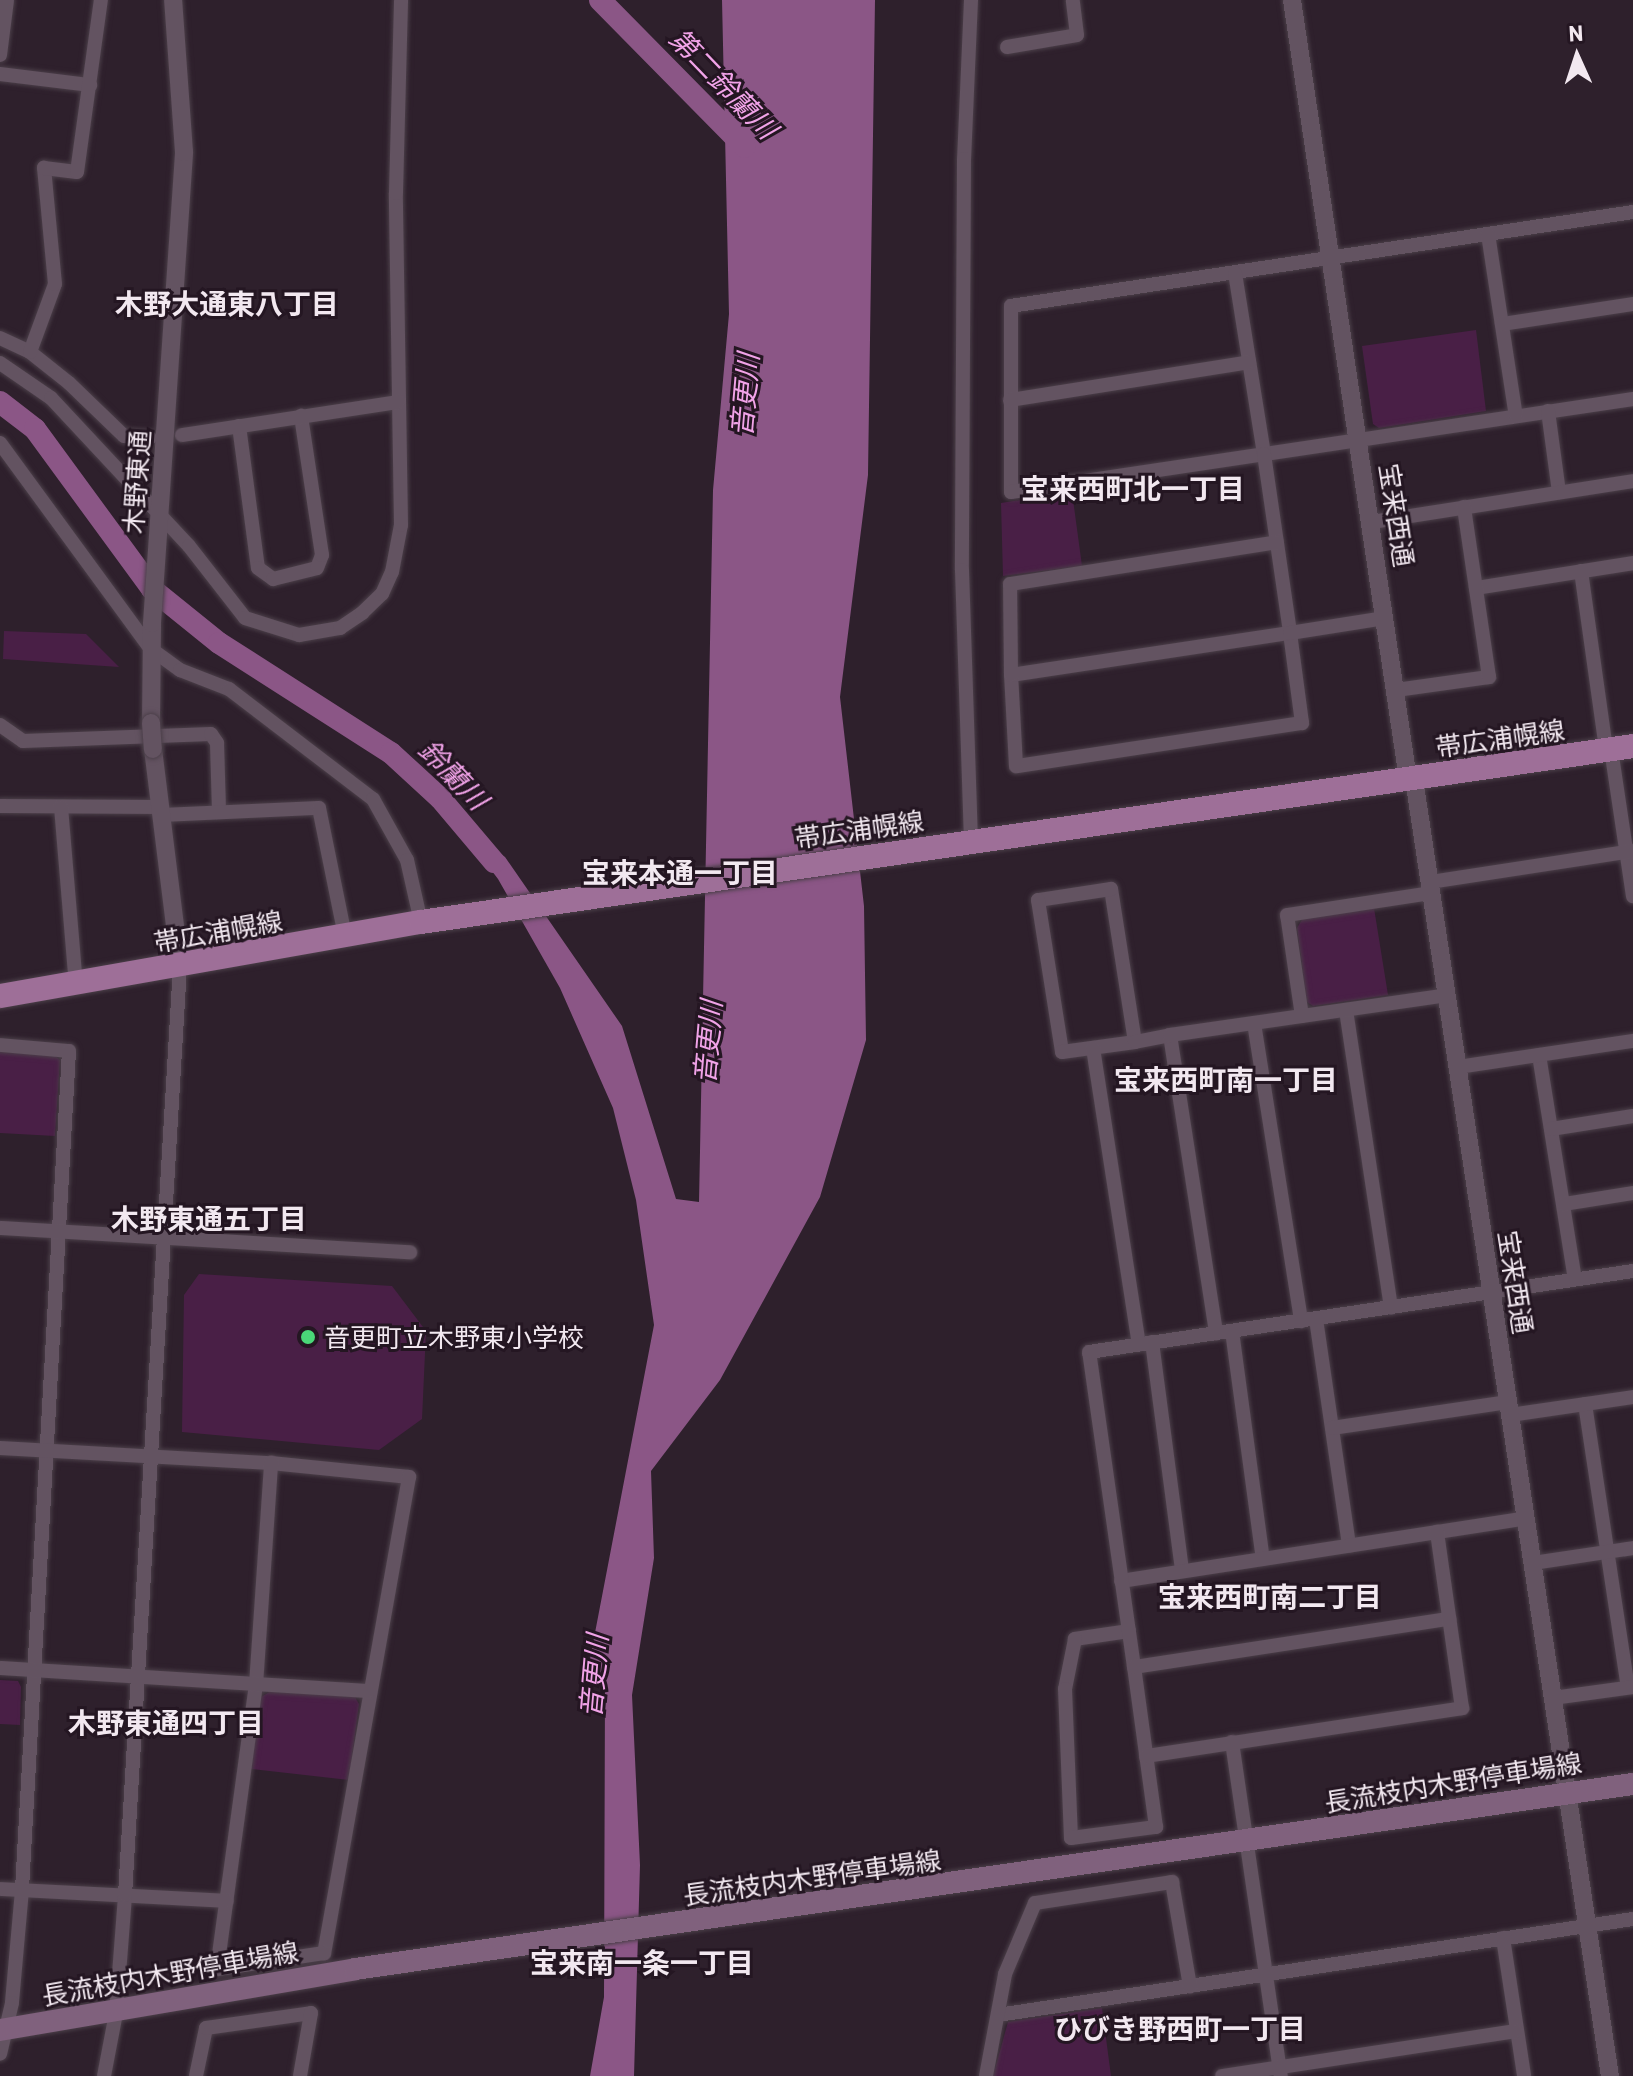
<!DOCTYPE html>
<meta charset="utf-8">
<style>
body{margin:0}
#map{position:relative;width:1633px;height:2076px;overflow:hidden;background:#2e202c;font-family:Barlow,"Noto Sans JP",sans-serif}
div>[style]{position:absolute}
.green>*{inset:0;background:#491f46}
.water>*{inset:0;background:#8b5686}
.river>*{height:22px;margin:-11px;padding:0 11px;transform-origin:11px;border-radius:11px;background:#8b5686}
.roads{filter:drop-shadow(0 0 2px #4b3f49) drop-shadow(0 0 2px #4b3f49)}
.minor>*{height:14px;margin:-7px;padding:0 7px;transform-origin:7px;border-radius:7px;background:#635361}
.tertiary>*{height:18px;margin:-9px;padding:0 9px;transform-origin:9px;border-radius:9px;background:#635361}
.secondary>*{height:22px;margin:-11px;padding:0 11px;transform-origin:11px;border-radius:11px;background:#80617d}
.primary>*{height:24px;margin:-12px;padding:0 12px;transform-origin:12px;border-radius:12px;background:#9e6f98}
.bridges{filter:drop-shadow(0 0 2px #4b3f49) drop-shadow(0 0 2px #4b3f49)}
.tertiary-bridge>*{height:18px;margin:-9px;padding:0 9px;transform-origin:9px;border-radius:9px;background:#635361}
.dots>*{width:22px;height:22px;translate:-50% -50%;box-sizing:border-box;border:4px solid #241622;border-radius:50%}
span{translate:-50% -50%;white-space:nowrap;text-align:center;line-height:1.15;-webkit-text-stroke:6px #241622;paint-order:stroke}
.street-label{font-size:26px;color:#f2e8f0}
.poi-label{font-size:26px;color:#f2e8f0}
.left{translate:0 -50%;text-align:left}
.water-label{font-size:28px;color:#f1a3e8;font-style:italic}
.neighbourhood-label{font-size:28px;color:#f2e8f0;font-weight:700}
.north{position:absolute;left:1537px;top:16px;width:80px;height:80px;-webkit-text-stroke:6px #241622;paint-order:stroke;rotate:357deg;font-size:22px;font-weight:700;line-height:32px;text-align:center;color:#f2e8f0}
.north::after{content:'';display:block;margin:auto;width:28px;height:36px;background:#f2e8f0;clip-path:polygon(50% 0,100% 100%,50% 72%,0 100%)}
</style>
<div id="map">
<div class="green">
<i style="clip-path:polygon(1476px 330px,1486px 411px,1379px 428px,1373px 424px,1362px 346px)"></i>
<i style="clip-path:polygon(1072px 492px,1082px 566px,1003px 576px,1001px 503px)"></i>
<i style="clip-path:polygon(4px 631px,86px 634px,119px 667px,3px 659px)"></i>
<i style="clip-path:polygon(1374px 908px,1388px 995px,1313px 1006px,1307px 1002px,1297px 928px,1303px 918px)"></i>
<i style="clip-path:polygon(0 1052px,54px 1055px,60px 1060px,55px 1136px,0 1133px)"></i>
<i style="clip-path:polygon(199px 1274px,392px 1286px,426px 1331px,422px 1419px,379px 1450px,182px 1432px,184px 1295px)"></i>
<i style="clip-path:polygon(0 1680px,18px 1681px,21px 1687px,20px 1725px,0 1724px)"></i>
<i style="clip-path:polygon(271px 1691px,355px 1697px,359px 1704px,349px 1780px,251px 1769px,261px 1697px)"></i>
<i style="clip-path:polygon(1102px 2008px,1111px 2076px,993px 2076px,1008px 2022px)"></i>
</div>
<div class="water">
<i style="clip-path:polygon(722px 0,875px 0,868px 475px,840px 697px,864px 906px,866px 1040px,820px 1197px,720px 1380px,651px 1471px,654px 1558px,632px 1695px,640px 1865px,634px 2076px,590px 2076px,604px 1997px,605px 1685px,589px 1664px,654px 1325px,636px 1200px,613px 1108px,560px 988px,498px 879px,473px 846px,476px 835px,505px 857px,622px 1026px,676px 1199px,699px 1202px,713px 490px,729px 314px)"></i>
</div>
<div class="river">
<i style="left:600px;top:0;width:206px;rotate:45.4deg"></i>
<i style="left:0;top:402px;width:44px;rotate:37.6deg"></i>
<i style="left:35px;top:429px;width:198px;rotate:53.8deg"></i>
<i style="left:152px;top:589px;width:86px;rotate:38.9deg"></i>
<i style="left:219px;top:643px;width:204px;rotate:32.6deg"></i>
<i style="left:391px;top:753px;width:67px;rotate:42.6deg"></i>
<i style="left:440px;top:798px;width:84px;rotate:49.8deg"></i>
</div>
<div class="roads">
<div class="minor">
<i style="left:971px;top:0;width:159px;rotate:92.5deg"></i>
<i style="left:964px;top:159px;width:411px;rotate:90.3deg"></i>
<i style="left:962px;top:570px;width:271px;rotate:88.1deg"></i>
<i style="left:1007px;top:47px;width:71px;rotate:-9.7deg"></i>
<i style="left:1077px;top:35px;width:35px;rotate:-97deg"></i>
<i style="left:0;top:55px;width:55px;rotate:-82.7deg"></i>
<i style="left:0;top:74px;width:91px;rotate:7deg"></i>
<i style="left:1633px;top:212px;width:629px;rotate:171.41deg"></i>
<i style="left:1011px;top:306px;width:186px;rotate:90deg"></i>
<i style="left:1011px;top:492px;width:629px;rotate:-8.5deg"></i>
<i style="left:1488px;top:234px;width:184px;rotate:81.3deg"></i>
<i style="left:1235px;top:273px;width:183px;rotate:80.9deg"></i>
<i style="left:1264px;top:454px;width:181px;rotate:81.7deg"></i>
<i style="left:1290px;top:633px;width:91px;rotate:82.4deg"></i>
<i style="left:1302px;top:723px;width:289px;rotate:171.4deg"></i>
<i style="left:1016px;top:766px;width:91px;rotate:-93.1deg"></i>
<i style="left:1011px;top:675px;width:282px;rotate:-8.6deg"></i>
<i style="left:1290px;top:633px;width:96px;rotate:-9deg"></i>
<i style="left:1502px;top:324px;width:133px;rotate:-8.7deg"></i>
<i style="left:0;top:338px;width:33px;rotate:25deg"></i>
<i style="left:30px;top:352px;width:50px;rotate:38.5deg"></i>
<i style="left:69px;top:383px;width:76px;rotate:43.9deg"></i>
<i style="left:124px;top:436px;width:26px;rotate:4deg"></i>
<i style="left:30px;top:352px;width:72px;rotate:-69.8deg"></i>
<i style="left:55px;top:284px;width:117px;rotate:-95.4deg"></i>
<i style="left:44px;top:168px;width:33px;rotate:7deg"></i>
<i style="left:77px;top:172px;width:174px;rotate:-82.1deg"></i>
<i style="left:0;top:363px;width:62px;rotate:34.5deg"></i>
<i style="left:51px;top:398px;width:202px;rotate:47deg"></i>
<i style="left:189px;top:546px;width:91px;rotate:52.1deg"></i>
<i style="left:245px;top:618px;width:57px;rotate:17.5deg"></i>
<i style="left:299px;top:635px;width:42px;rotate:-9.7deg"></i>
<i style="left:340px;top:628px;width:27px;rotate:-34deg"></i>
<i style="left:362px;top:613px;width:28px;rotate:-44deg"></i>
<i style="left:382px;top:594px;width:24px;rotate:-66deg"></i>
<i style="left:392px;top:572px;width:48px;rotate:-79.2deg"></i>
<i style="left:401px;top:525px;width:332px;rotate:-90.9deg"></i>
<i style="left:396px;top:193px;width:193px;rotate:-88.5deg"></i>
<i style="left:1010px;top:400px;width:242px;rotate:-9deg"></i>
<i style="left:1548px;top:411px;width:82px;rotate:82.3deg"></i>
<i style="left:239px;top:426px;width:143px;rotate:82.4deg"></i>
<i style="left:258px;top:568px;width:19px;rotate:36deg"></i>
<i style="left:273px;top:579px;width:45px;rotate:-14deg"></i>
<i style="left:317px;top:568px;width:14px;rotate:-69deg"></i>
<i style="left:322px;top:555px;width:141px;rotate:-98.6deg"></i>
<i style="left:182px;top:435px;width:219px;rotate:-8.7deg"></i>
<i style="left:0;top:443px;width:255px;rotate:53.8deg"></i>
<i style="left:151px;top:649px;width:36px;rotate:36deg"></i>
<i style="left:180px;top:670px;width:53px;rotate:21.2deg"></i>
<i style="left:229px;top:689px;width:181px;rotate:37.4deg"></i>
<i style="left:373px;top:799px;width:70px;rotate:60.9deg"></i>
<i style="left:407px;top:860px;width:64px;rotate:77.3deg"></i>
<i style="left:1372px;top:522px;width:264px;rotate:-8.9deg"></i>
<i style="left:1581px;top:571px;width:181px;rotate:82deg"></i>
<i style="left:1476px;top:588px;width:159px;rotate:-9deg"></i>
<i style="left:1011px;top:675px;width:91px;rotate:-90.6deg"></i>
<i style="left:1010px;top:584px;width:270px;rotate:-8.9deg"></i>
<i style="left:1396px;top:690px;width:94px;rotate:-8deg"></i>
<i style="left:1489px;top:677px;width:172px;rotate:-98.4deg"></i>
<i style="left:0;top:725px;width:28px;rotate:35deg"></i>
<i style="left:23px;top:741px;width:188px;rotate:-2.1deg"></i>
<i style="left:211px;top:734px;width:11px;rotate:56deg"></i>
<i style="left:217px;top:743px;width:69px;rotate:88.3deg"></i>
<i style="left:1611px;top:749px;width:149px;rotate:81.5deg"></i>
<i style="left:0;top:806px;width:161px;rotate:0.4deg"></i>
<i style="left:61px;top:807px;width:179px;rotate:85.2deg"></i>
<i style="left:162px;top:815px;width:157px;rotate:-2.6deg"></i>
<i style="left:319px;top:808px;width:131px;rotate:78.5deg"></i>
<i style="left:1430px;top:882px;width:205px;rotate:-8.7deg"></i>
<i style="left:1346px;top:1010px;width:301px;rotate:81.4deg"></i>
<i style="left:1302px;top:1016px;width:102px;rotate:-98.4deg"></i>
<i style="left:1287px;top:915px;width:146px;rotate:-8.7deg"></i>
<i style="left:1254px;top:1023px;width:302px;rotate:81deg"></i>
<i style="left:1170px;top:1035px;width:302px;rotate:81.2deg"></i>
<i style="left:1135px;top:1042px;width:155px;rotate:-98.9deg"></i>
<i style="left:1111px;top:889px;width:74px;rotate:171.4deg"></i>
<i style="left:1038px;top:900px;width:154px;rotate:81deg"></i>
<i style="left:1062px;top:1052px;width:74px;rotate:-7.8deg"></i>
<i style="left:1135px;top:1042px;width:36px;rotate:-11deg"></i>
<i style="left:1170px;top:1035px;width:280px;rotate:-8.2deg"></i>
<i style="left:0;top:1045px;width:69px;rotate:5deg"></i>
<i style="left:69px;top:1051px;width:840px;rotate:93.21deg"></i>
<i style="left:22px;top:1890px;width:113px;rotate:95.1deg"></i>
<i style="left:12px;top:2003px;width:52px;rotate:103.2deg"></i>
<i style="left:1093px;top:1048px;width:300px;rotate:81.2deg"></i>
<i style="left:1539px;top:1055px;width:227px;rotate:80.9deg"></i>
<i style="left:1458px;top:1067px;width:177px;rotate:-8.5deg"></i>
<i style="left:1551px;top:1129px;width:83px;rotate:-9deg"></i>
<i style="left:1564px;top:1204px;width:70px;rotate:-9.1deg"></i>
<i style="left:0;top:1228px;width:411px;rotate:3.4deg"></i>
<i style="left:1316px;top:1319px;width:229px;rotate:81.7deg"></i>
<i style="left:1232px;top:1331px;width:230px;rotate:82.3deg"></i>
<i style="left:1152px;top:1342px;width:231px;rotate:82.5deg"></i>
<i style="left:1585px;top:1404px;width:286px;rotate:81.4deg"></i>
<i style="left:1510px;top:1415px;width:124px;rotate:-8.3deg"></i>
<i style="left:1332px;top:1428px;width:178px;rotate:-8.4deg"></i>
<i style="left:0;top:1448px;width:271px;rotate:3.2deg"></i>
<i style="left:271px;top:1463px;width:139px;rotate:5.8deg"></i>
<i style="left:409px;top:1477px;width:484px;rotate:100.1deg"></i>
<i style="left:324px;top:1953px;width:108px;rotate:171.5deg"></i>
<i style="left:217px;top:1969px;width:287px;rotate:-82.2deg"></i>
<i style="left:256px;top:1685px;width:223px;rotate:-86.1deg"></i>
<i style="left:1533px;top:1563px;width:101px;rotate:-8.5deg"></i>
<i style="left:1121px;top:1581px;width:410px;rotate:-8.8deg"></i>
<i style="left:1129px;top:1631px;width:55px;rotate:171.6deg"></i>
<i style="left:1075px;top:1639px;width:51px;rotate:101.3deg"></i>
<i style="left:1065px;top:1689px;width:149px;rotate:87.7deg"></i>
<i style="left:1071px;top:1838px;width:86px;rotate:-7.4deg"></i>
<i style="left:1156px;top:1827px;width:162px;rotate:-97.8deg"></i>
<i style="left:1134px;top:1667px;width:318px;rotate:-98.1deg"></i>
<i style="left:1089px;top:1352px;width:550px;rotate:-8.47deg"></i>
<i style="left:1134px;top:1667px;width:319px;rotate:-8.7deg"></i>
<i style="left:0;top:1668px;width:369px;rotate:3.6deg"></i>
<i style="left:1553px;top:1698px;width:81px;rotate:-7.8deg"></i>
<i style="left:1232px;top:1742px;width:338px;rotate:81.7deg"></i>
<i style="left:1146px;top:1756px;width:320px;rotate:-8.6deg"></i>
<i style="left:1462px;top:1708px;width:178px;rotate:-98.1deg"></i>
<i style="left:0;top:1889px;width:227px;rotate:3deg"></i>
<i style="left:1503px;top:1938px;width:140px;rotate:81.3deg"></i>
<i style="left:998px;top:2015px;width:642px;rotate:-8.6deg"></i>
<i style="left:104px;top:2076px;width:64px;rotate:-79.2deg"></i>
<i style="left:116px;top:2013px;width:118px;rotate:-85.6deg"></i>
<i style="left:125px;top:1895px;width:930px;rotate:-86.61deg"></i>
<i style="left:196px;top:2076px;width:49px;rotate:-78.2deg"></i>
<i style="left:206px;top:2028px;width:106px;rotate:-8.1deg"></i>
<i style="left:311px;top:2013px;width:64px;rotate:99.9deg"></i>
<i style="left:986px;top:2076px;width:104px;rotate:-79.4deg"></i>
<i style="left:1005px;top:1974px;width:77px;rotate:-67.1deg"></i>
<i style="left:1035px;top:1903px;width:139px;rotate:-8.7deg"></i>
<i style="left:1172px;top:1882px;width:106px;rotate:80.2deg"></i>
<i style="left:1222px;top:2076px;width:297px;rotate:-8.7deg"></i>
</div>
<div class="tertiary">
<i style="left:1292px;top:0;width:788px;rotate:81.53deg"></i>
<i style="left:151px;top:723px;width:100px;rotate:-89.4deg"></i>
<i style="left:152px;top:623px;width:472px;rotate:-86.1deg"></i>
<i style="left:184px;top:152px;width:152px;rotate:-94.1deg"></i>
<i style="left:153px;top:749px;width:220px;rotate:82.9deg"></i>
<i style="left:1414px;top:779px;width:1312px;rotate:81.41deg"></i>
</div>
<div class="secondary">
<i style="left:0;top:2030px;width:360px;rotate:-9.7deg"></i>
<i style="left:355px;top:1969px;width:1291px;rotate:-8.24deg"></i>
</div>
<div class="primary">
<i style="left:0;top:996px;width:427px;rotate:-10deg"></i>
<i style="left:421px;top:922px;width:1225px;rotate:-8.26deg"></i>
</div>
</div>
<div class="bridges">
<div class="tertiary-bridge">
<i style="left:151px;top:723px;width:26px;rotate:86deg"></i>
</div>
</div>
<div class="dots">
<i style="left:308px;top:1337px;background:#4ad778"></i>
</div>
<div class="street-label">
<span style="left:136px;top:482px;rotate:-86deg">木野東通</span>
<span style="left:1397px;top:515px;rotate:81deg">宝来西通</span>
<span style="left:1500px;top:738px;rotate:-8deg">帯広浦幌線</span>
<span style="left:859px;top:829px;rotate:-8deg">帯広浦幌線</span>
<span style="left:218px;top:931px;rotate:-10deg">帯広浦幌線</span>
<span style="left:1516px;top:1282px;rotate:81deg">宝来西通</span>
<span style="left:1453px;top:1782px;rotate:-9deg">長流枝内木野停車場線</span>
<span style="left:812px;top:1877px;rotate:-8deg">長流枝内木野停車場線</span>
<span style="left:170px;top:1973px;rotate:-10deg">長流枝内木野停車場線</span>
</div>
<div class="poi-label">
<span class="left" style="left:324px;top:1337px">音更町立木野東小学校</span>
</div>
<div class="water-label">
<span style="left:724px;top:83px;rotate:46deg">第二鈴蘭川</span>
<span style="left:744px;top:395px;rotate:-85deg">音更川</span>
<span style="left:454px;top:774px;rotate:46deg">鈴蘭川</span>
<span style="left:707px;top:1042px;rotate:-85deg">音更川</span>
<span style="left:593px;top:1676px;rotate:-85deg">音更川</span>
</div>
<div class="neighbourhood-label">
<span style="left:227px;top:303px">木野大通東八丁目</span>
<span style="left:1133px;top:488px">宝来西町北一丁目</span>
<span style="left:680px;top:872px">宝来本通一丁目</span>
<span style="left:1226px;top:1079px">宝来西町南一丁目</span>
<span style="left:209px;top:1218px">木野東通五丁目</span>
<span style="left:1270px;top:1596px">宝来西町南二丁目</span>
<span style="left:166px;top:1722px">木野東通四丁目</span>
<span style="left:642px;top:1962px">宝来南一条一丁目</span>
<span style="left:1180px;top:2028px">ひびき野西町一丁目</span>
</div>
<div class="north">N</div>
</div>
